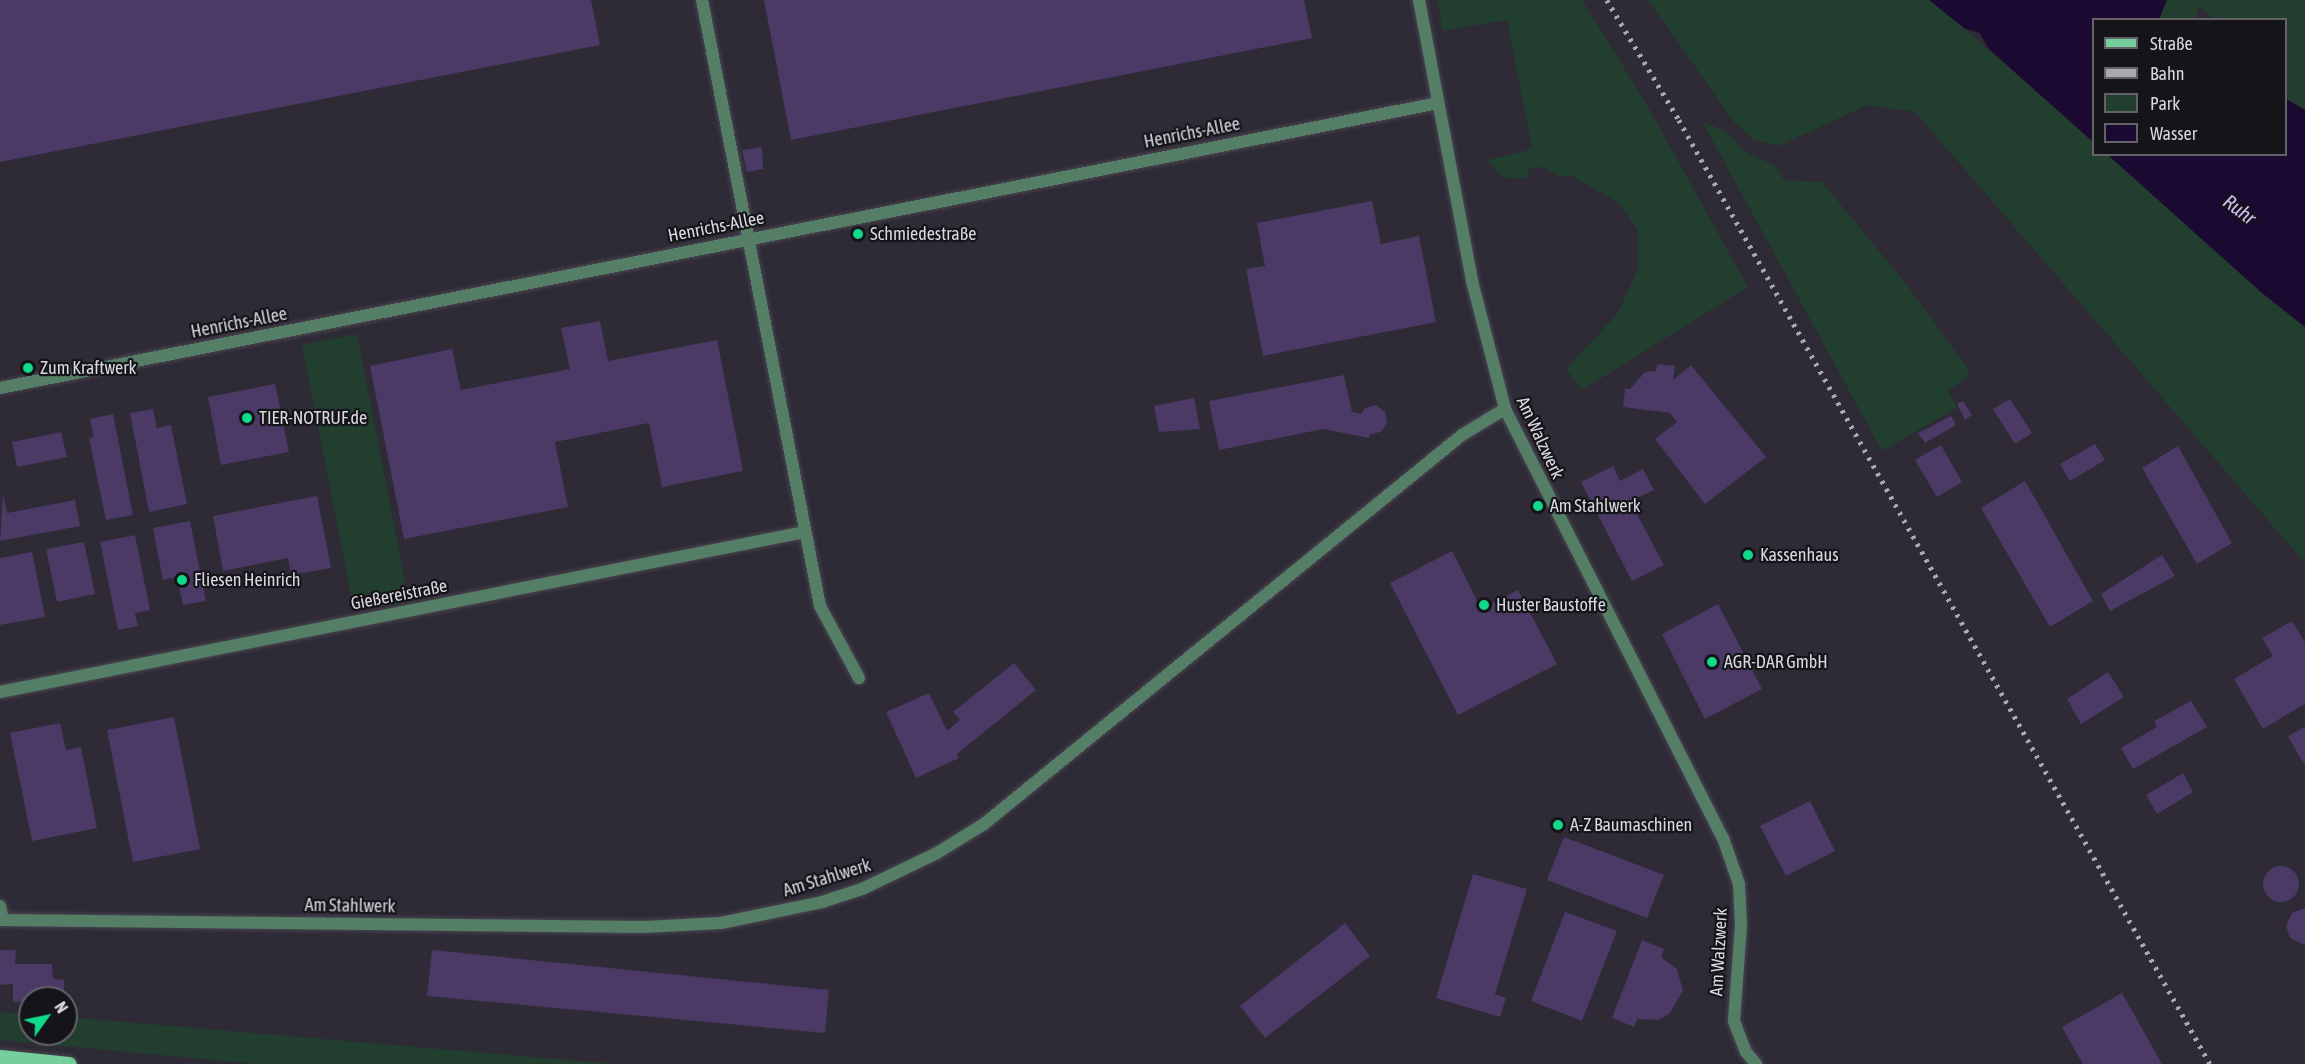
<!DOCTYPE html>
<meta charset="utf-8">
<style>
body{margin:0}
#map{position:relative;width:2305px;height:1064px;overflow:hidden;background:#2e2a36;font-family:"Asap Condensed",sans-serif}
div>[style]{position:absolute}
.green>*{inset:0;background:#223e2e}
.water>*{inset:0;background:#1a0930}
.building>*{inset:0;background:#4a3a65}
.round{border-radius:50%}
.roads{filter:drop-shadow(0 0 2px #4a4651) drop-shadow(0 0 2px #4a4651)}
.minor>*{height:12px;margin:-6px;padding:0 6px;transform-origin:6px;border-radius:6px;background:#547e65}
.primary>*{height:15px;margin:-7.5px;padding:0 7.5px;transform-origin:7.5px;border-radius:7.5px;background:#75cf9d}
.rail>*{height:4.5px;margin-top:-2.25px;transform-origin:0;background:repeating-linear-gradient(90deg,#aca8b2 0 3px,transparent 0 9px)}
.dots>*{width:16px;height:16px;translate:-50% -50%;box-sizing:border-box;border:3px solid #151419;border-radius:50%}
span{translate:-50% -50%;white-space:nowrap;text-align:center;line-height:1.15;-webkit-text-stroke:4.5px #151419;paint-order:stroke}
.street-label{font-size:18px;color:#dad7e0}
.poi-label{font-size:18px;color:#dad7e0}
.left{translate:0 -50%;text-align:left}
.water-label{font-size:20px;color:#d0bcf7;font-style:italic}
.legend{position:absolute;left:2092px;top:18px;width:195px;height:138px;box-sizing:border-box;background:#151419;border:2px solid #646269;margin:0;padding:8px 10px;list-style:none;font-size:18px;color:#dad7e0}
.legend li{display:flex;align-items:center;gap:12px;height:30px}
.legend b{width:30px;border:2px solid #646269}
.north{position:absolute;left:18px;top:986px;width:60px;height:60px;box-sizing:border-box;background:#151419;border:2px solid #646269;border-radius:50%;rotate:57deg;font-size:16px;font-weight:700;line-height:24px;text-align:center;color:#dad7e0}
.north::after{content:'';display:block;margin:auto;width:21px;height:27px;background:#11d98a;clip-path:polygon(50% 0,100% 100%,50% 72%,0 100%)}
</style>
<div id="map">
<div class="green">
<i style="clip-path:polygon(1437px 0,1582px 0,1647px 105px,1748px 287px,1582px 390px,1566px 369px,1617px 314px,1638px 269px,1638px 231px,1618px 202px,1571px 176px,1558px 176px,1542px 167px,1530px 168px,1526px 179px,1502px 177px,1488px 160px,1532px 149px,1507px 20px,1443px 31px)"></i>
<i style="clip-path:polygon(1648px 0,1929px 0,1964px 28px,2093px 142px,2094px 154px,2108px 155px,2262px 293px,2305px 327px,2305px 563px,1915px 112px,1867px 105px,1779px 146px,1754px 140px,1734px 122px)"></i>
<i style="clip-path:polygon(2167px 0,2305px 0,2305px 110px,2286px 99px,2286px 20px,2215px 19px,2198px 6px,2196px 19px,2159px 20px)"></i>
<i style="clip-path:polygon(1702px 121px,1727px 132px,1744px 151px,1775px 166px,1784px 180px,1822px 182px,1904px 281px,1969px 370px,1966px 379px,1948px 390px,1957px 408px,1882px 451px)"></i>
<i style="clip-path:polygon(357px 334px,409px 602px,354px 611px,302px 345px)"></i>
<i style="clip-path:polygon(0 1012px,30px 1015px,30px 1034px,66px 1034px,66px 1017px,615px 1064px,256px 1064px,0 1040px)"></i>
</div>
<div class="water">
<i style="clip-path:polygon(1929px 0,2167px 0,2159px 19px,2094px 20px,2093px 142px,1988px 48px,1980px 33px,1964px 28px)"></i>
<i style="clip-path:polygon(2286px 99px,2305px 110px,2305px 327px,2262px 293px,2108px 155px,2286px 154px)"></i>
</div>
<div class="building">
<i style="clip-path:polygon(0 0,591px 0,600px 45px,0 162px)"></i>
<i style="clip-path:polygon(764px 0,1304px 0,1312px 38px,791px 140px)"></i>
<i style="clip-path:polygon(762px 147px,763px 169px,747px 172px,742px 150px)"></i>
<i style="clip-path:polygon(1372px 201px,1381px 244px,1419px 236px,1436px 322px,1263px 356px,1246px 269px,1265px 266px,1257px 223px)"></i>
<i style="clip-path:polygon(600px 321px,608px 361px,717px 340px,743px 471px,662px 487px,649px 423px,555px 442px,568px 507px,404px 539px,370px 366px,452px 349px,461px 390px,570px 369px,561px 328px)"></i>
<i style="clip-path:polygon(1657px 364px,1675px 366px,1673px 380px,1691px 365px,1766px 457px,1705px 504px,1655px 439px,1677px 422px,1670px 413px,1623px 407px,1625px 389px,1630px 389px,1645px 372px,1656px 371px)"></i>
<i style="clip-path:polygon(1344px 375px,1352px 412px,1361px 414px,1365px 408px,1376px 405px,1385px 412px,1387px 423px,1381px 432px,1370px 434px,1369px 438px,1323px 429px,1219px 450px,1209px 401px)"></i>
<i style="clip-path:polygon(275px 384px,289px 452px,221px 465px,208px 397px)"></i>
<i style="clip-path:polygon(1194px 398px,1200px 429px,1159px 432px,1154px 406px)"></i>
<i style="clip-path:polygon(2010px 399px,2032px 433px,2015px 444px,1993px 409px)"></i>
<i style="clip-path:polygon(1963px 401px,1972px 415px,1965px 420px,1957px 404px)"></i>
<i style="clip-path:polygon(153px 409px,157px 428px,171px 425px,187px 504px,149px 512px,130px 413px)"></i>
<i style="clip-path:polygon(113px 414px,133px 515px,106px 520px,89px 438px,94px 437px,90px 419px)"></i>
<i style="clip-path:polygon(1951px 416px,1956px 425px,1925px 443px,1918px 433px)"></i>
<i style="clip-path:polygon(61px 432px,67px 457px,17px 467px,12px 442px)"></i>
<i style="clip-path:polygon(2095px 444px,2105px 460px,2070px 481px,2060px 464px)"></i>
<i style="clip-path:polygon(1941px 445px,1962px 482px,1937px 497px,1915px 460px)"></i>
<i style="clip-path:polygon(2178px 446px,2232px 543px,2197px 564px,2142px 468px)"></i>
<i style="clip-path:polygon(1613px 466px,1620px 481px,1643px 469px,1654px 490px,1630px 501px,1664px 565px,1632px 581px,1581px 482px)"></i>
<i style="clip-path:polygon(2025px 481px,2093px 601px,2050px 627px,1981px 508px)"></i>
<i style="clip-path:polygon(3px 494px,7px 513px,75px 500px,80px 526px,0 541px)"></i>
<i style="clip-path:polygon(317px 496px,331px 568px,291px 575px,288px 558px,223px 571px,213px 516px)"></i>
<i style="clip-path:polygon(190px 521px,206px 601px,183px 605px,177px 577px,163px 580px,153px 528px)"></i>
<i style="clip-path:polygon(135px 535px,150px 610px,135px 613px,138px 626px,118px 630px,100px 542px)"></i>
<i style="clip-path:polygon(84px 542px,95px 594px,57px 602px,46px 549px)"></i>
<i style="clip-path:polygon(1750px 548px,1755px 556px,1745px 562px,1740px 553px)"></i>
<i style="clip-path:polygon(1452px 551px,1481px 609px,1518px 590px,1557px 664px,1458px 715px,1390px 583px)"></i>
<i style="clip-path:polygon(32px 552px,45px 617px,0 625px,0 558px)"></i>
<i style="clip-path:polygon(2162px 555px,2175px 576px,2110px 611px,2101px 594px)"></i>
<i style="clip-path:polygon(1718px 604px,1762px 689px,1705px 719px,1662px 634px)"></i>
<i style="clip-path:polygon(2292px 621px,2305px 642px,2305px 704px,2263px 729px,2234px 679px,2273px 656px,2262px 638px)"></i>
<i style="clip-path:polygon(1014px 663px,1036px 690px,957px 754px,959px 758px,916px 778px,886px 712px,929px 693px,947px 731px,960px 720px,953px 712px)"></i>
<i style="clip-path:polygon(2108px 672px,2124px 697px,2081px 724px,2067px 699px)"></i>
<i style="clip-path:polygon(2191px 701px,2207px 727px,2133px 769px,2121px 748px,2157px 727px,2154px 721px)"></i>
<i style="clip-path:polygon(174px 717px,200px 849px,133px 862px,107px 730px)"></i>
<i style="clip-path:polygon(60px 723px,66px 750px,81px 747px,97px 828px,32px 841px,10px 733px)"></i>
<i style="clip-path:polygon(2305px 727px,2305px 766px,2288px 736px)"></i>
<i style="clip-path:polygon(2183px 773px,2193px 792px,2157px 814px,2146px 795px)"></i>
<i style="clip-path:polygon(1810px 801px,1835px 851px,1786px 876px,1760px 826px)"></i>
<i style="clip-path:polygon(1564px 837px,1664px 875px,1647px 918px,1547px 880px)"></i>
<i class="round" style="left:2263px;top:866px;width:36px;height:36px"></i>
<i style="clip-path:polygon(1473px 874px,1527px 889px,1495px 994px,1506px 998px,1500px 1017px,1436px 998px)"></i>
<i style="clip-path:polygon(2305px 908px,2305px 945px,2290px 938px,2286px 926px,2292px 913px)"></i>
<i style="clip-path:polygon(1565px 912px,1617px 931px,1582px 1021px,1531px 1001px)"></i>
<i style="clip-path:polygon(1345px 923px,1370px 956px,1265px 1038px,1240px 1006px)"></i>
<i style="clip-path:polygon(1642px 940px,1664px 949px,1661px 957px,1677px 969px,1683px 991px,1669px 1014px,1658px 1020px,1637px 1019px,1634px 1027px,1612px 1018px)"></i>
<i style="clip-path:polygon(0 950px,16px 950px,15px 964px,52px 964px,53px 979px,64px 980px,64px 998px,13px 1002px,13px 984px,0 985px)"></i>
<i style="clip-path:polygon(432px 950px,829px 990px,825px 1033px,427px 996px)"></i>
<i style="clip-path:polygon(2122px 993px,2162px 1064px,2083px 1064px,2062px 1027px)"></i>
</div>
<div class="roads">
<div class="minor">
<i style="left:702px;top:0;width:617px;rotate:78.98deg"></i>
<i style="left:820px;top:606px;width:82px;rotate:61.6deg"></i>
<i style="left:1419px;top:0;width:286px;rotate:79.3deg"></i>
<i style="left:1472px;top:281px;width:132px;rotate:75.5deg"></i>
<i style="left:1505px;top:409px;width:481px;rotate:63.1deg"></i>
<i style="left:1723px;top:838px;width:49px;rotate:70.8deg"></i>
<i style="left:1739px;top:884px;width:41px;rotate:87.2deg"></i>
<i style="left:1741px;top:925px;width:96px;rotate:94.2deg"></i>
<i style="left:1734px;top:1021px;width:33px;rotate:69deg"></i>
<i style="left:1746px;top:1052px;width:16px;rotate:50deg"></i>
<i style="left:0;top:388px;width:1466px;rotate:-11.21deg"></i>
<i style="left:0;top:692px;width:821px;rotate:-11.24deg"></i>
<i style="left:0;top:906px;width:14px;rotate:78deg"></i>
<i style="left:0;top:920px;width:644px;rotate:0.62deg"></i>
<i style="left:644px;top:927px;width:77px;rotate:-3deg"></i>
<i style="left:721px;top:923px;width:103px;rotate:-11.7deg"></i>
<i style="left:822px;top:902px;width:42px;rotate:-18deg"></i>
<i style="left:862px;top:889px;width:83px;rotate:-25.6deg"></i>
<i style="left:937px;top:853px;width:55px;rotate:-31.7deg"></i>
<i style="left:984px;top:824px;width:616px;rotate:-39.14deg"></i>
<i style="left:1462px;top:435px;width:50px;rotate:-31.2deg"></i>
</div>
<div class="primary">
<i style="left:0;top:1057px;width:69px;rotate:5.8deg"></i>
</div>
</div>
<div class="rail">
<i style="left:1607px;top:0;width:140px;rotate:59deg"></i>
<i style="left:1679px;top:120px;width:1083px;rotate:60.64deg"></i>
</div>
<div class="dots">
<i style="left:858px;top:234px;background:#11d98a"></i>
<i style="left:28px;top:368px;background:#11d98a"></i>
<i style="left:247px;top:418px;background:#11d98a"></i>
<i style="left:1538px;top:506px;background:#11d98a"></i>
<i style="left:1748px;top:555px;background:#11d98a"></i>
<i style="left:182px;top:580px;background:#11d98a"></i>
<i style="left:1484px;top:605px;background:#11d98a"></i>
<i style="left:1712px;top:662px;background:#11d98a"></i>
<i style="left:1558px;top:825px;background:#11d98a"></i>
</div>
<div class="street-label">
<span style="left:1192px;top:133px;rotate:-11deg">Henrichs-Allee</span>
<span style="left:716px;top:227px;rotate:-11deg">Henrichs-Allee</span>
<span style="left:239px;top:323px;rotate:-11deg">Henrichs-Allee</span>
<span style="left:1540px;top:438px;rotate:65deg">Am Walzwerk</span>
<span style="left:399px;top:595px;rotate:-11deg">Gießereistraße</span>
<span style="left:827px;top:878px;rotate:-17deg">Am Stahlwerk</span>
<span style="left:350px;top:906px;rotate:1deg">Am Stahlwerk</span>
<span style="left:1719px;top:952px;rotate:-87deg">Am Walzwerk</span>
</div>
<div class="poi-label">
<span class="left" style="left:870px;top:234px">Schmiedestraße</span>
<span class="left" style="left:40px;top:368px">Zum Kraftwerk</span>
<span class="left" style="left:259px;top:418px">TIER-NOTRUF.de</span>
<span class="left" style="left:1550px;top:506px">Am Stahlwerk</span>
<span class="left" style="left:1760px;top:555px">Kassenhaus</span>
<span class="left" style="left:194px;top:580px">Fliesen Heinrich</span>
<span class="left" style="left:1496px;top:605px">Huster Baustoffe</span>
<span class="left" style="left:1724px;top:662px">AGR-DAR GmbH</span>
<span class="left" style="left:1570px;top:825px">A-Z Baumaschinen</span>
</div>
<div class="water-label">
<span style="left:2240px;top:209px;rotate:37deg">Ruhr</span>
</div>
<ul class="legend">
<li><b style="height:8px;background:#75cf9d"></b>Straße</li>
<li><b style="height:8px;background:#aca8b2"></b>Bahn</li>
<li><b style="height:16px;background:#223e2e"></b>Park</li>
<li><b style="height:16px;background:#1a0930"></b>Wasser</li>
</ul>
<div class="north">N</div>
</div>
